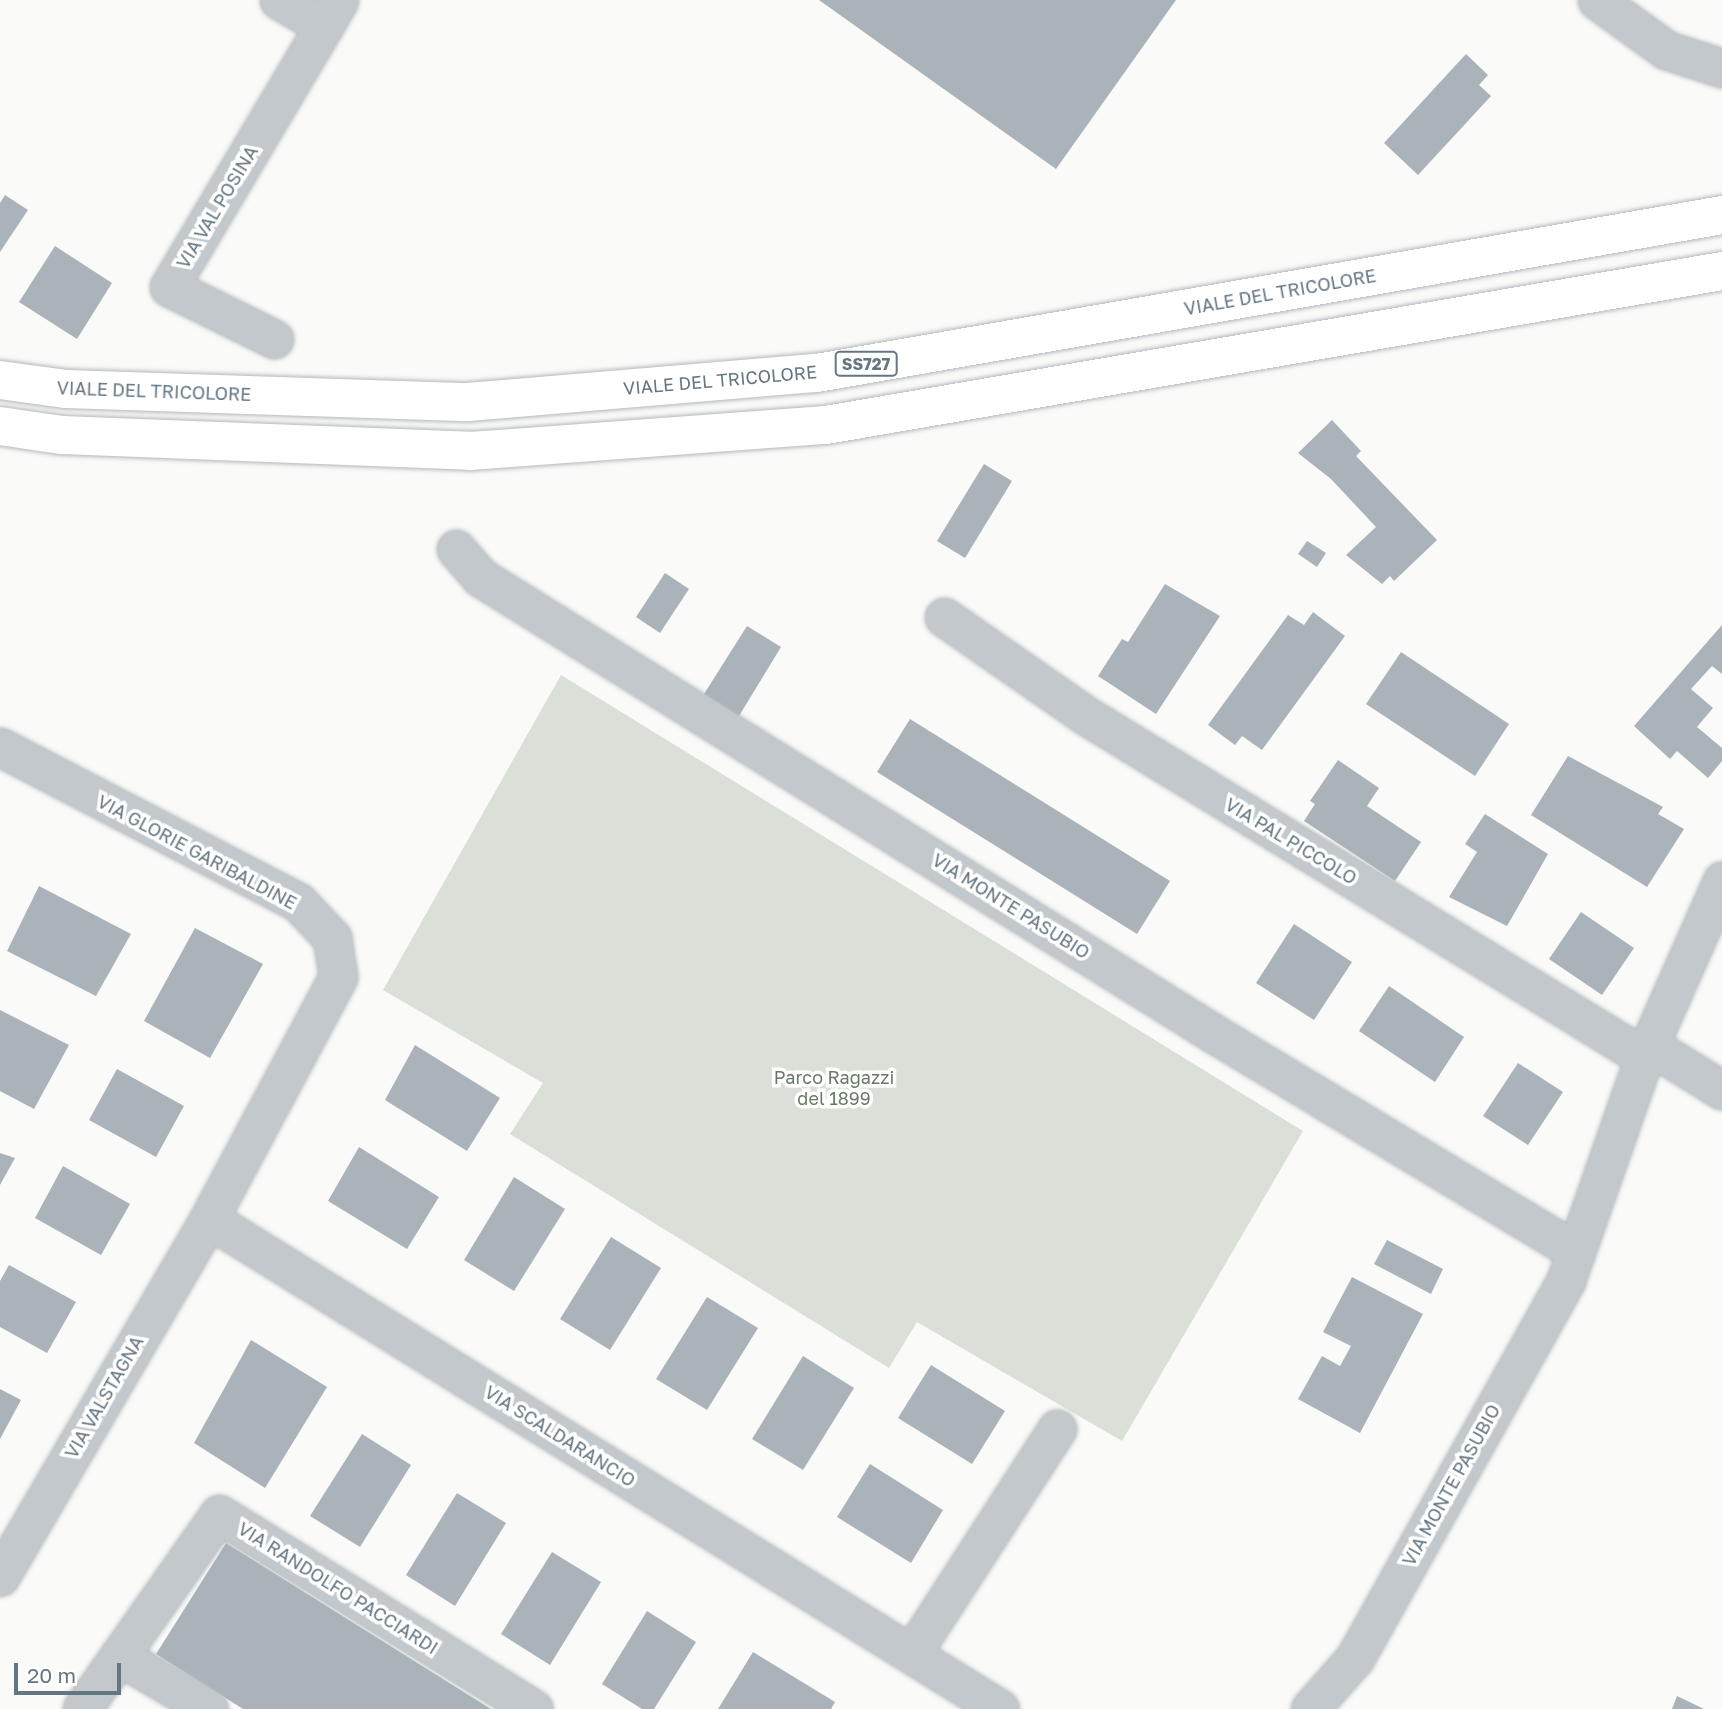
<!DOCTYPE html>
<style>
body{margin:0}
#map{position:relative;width:1722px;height:1709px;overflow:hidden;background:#fafaf8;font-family:"Golos Text",sans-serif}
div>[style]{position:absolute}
.green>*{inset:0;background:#dadfd7}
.building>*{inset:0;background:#aab3b9}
.roads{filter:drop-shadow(0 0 2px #b4b9bd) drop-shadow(0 0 2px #b4b9bd)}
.minor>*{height:37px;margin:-18.5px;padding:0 18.5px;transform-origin:18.5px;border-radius:18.5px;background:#c3c8cc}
.trunk>*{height:38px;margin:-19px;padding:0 19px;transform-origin:19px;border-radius:19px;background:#fff}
span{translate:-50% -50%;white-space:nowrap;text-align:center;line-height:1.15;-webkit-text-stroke:7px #fff;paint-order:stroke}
.shield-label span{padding:2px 5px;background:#fff;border:2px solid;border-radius:5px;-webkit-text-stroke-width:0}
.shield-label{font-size:16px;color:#657683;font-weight:700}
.street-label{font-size:18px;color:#657683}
.park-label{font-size:18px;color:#687a64}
.scale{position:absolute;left:14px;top:1663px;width:107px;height:32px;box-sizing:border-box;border:4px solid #657683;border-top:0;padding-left:9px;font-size:21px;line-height:24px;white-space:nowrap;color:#657683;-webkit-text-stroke:5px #fff;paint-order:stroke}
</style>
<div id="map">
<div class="green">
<i style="clip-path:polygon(561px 675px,1303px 1131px,1122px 1441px,917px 1322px,889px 1368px,510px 1134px,543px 1083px,383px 990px)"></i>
</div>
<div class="building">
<i style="clip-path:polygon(819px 0,1176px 0,1056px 169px)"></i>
<i style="clip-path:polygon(1466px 54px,1488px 75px,1479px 85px,1491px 96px,1418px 175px,1384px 143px)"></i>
<i style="clip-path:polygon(5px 195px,28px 210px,0 252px,0 203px)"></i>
<i style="clip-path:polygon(55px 246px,112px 283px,77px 339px,19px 302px)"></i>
<i style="clip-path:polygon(1332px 420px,1361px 451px,1356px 456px,1437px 540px,1394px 581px,1390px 576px,1382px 584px,1346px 555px,1376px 527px,1331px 479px,1298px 453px)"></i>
<i style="clip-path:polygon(984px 464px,1012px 481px,965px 558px,937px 541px)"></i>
<i style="clip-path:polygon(1307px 541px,1326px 553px,1317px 567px,1298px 554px)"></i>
<i style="clip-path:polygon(665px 573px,689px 589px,660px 633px,636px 617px)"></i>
<i style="clip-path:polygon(1165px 584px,1220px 616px,1156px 714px,1098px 676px,1122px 639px,1128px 642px)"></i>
<i style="clip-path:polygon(1313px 612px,1345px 636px,1262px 750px,1242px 736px,1235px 745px,1208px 725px,1288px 615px,1304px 625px)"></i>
<i style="clip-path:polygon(1722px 625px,1722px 674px,1712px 666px,1691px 689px,1713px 708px,1697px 727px,1722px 748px,1722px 761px,1708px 778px,1677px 751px,1670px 759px,1634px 726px)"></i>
<i style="clip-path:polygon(747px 626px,781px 647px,739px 716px,704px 694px)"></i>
<i style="clip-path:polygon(1401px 652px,1509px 724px,1475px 776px,1366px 704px)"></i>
<i style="clip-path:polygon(910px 719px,1170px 881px,1137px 934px,877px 772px)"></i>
<i style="clip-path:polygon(1568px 756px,1663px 807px,1658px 814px,1684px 829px,1647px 887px,1531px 815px)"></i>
<i style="clip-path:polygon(1338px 760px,1379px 788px,1367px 806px,1421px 842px,1395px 881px,1304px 821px,1315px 804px,1310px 801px)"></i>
<i style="clip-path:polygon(1485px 814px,1548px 854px,1507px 926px,1449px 897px,1477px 852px,1465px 844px)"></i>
<i style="clip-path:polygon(39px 886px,131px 934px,96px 996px,7px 951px)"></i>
<i style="clip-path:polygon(1581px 912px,1634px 948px,1602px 995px,1549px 959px)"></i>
<i style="clip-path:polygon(1294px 924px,1352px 962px,1314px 1020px,1256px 983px)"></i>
<i style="clip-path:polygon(195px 928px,263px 964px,210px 1058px,144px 1021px)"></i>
<i style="clip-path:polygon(1389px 986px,1464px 1037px,1435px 1082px,1359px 1031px)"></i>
<i style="clip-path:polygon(0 1010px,69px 1045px,34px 1109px,0 1091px)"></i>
<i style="clip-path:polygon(415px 1045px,500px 1098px,467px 1151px,385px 1100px)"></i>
<i style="clip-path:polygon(1518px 1063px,1563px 1092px,1528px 1145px,1483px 1116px)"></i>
<i style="clip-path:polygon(117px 1069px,184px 1106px,156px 1157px,89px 1120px)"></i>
<i style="clip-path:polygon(359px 1147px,439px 1197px,407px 1249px,328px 1201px)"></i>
<i style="clip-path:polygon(0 1153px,15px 1158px,0 1185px)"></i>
<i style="clip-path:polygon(63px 1166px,130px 1204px,101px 1255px,35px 1218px)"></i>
<i style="clip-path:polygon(514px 1177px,565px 1209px,514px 1291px,464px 1260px)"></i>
<i style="clip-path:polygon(611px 1237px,661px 1268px,610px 1350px,560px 1319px)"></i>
<i style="clip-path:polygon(1387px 1240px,1443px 1269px,1431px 1294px,1374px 1264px)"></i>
<i style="clip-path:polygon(9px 1265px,76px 1302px,47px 1353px,0 1327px,0 1281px)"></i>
<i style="clip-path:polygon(1352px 1277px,1423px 1314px,1360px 1433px,1298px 1399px,1322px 1356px,1340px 1366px,1351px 1346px,1323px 1332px)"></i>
<i style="clip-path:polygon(707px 1297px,758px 1328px,707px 1410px,656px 1379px)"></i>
<i style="clip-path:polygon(251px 1340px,327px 1387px,265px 1488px,194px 1443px)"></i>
<i style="clip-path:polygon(803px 1356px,854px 1388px,803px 1470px,752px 1439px)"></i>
<i style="clip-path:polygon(931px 1365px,1005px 1411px,972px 1464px,898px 1418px)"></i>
<i style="clip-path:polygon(0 1389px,21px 1400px,0 1439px)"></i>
<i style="clip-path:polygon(362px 1434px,411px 1465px,360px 1547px,310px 1516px)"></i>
<i style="clip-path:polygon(870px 1464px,943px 1510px,911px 1563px,837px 1517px)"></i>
<i style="clip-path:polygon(457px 1493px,506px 1523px,455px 1606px,406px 1575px)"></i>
<i style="clip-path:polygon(226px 1543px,491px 1709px,243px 1709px,156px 1654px)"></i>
<i style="clip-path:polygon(552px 1552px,601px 1582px,550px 1665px,501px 1634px)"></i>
<i style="clip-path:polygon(647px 1611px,696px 1642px,654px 1709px,642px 1709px,602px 1684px)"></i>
<i style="clip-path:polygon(753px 1652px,835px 1702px,831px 1709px,718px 1709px)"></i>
<i style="clip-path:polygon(1677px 1696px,1704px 1709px,1672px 1709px)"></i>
</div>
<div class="roads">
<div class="minor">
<i style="left:279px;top:0;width:52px;rotate:30deg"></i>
<i style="left:324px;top:26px;width:30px;rotate:-60deg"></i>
<i style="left:1597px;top:0;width:85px;rotate:35.9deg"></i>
<i style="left:1666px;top:50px;width:59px;rotate:17.8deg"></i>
<i style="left:274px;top:339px;width:117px;rotate:-153.7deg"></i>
<i style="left:169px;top:287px;width:304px;rotate:-59.3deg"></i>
<i style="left:456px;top:549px;width:37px;rotate:49deg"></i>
<i style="left:480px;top:577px;width:867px;rotate:31.89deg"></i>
<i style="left:1216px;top:1035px;width:420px;rotate:31deg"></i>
<i style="left:944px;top:617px;width:172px;rotate:34.8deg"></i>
<i style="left:1085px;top:715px;width:655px;rotate:31.46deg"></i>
<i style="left:0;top:747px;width:336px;rotate:27.5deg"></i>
<i style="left:298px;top:902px;width:50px;rotate:46.6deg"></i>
<i style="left:332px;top:938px;width:39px;rotate:81deg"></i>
<i style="left:338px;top:977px;width:274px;rotate:118.1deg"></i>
<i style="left:209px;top:1219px;width:414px;rotate:120.3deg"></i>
<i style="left:1649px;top:1045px;width:86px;rotate:31.7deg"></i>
<i style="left:209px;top:1219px;width:930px;rotate:31.78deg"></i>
<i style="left:912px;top:1653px;width:267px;rotate:-57.1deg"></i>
<i style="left:119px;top:1656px;width:104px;rotate:30.5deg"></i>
<i style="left:82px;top:1709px;width:238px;rotate:-54.9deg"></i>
<i style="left:219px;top:1514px;width:370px;rotate:31.8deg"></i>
<i style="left:1310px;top:1709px;width:68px;rotate:-48.6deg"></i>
<i style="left:1355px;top:1658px;width:433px;rotate:-60.8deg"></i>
<i style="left:1566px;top:1280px;width:236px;rotate:-70.7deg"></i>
<i style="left:1644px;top:1057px;width:193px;rotate:-66.1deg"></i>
</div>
<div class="trunk">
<i style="left:0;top:380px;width:67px;rotate:7.8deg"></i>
<i style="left:66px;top:389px;width:402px;rotate:1.9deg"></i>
<i style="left:468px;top:402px;width:350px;rotate:-4.8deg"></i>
<i style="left:817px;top:373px;width:919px;rotate:-9.9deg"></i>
<i style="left:0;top:426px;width:63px;rotate:8.3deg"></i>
<i style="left:62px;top:435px;width:408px;rotate:2.2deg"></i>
<i style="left:470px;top:451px;width:357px;rotate:-4.2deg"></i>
<i style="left:826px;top:425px;width:909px;rotate:-9.75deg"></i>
</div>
</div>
<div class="shield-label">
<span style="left:866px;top:364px">SS727</span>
</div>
<div class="street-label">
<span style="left:217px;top:207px;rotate:-59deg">VIA VAL POSINA</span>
<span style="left:1280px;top:292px;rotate:-10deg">VIALE DEL TRICOLORE</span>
<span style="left:720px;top:380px;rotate:-5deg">VIALE DEL TRICOLORE</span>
<span style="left:154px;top:391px;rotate:2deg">VIALE DEL TRICOLORE</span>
<span style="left:1291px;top:841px;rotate:31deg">VIA PAL PICCOLO</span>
<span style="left:197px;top:852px;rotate:28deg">VIA GLORIE GARIBALDINE</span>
<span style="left:1011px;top:906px;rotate:32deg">VIA MONTE PASUBIO</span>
<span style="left:104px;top:1397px;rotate:-60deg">VIA VALSTAGNA</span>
<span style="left:560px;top:1436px;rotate:32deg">VIA SCALDARANCIO</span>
<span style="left:1451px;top:1485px;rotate:-61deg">VIA MONTE PASUBIO</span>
<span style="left:338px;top:1588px;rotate:32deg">VIA RANDOLFO PACCIARDI</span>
</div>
<div class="park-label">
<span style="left:834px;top:1088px">Parco Ragazzi<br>del 1899</span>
</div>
<div class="scale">20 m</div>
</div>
